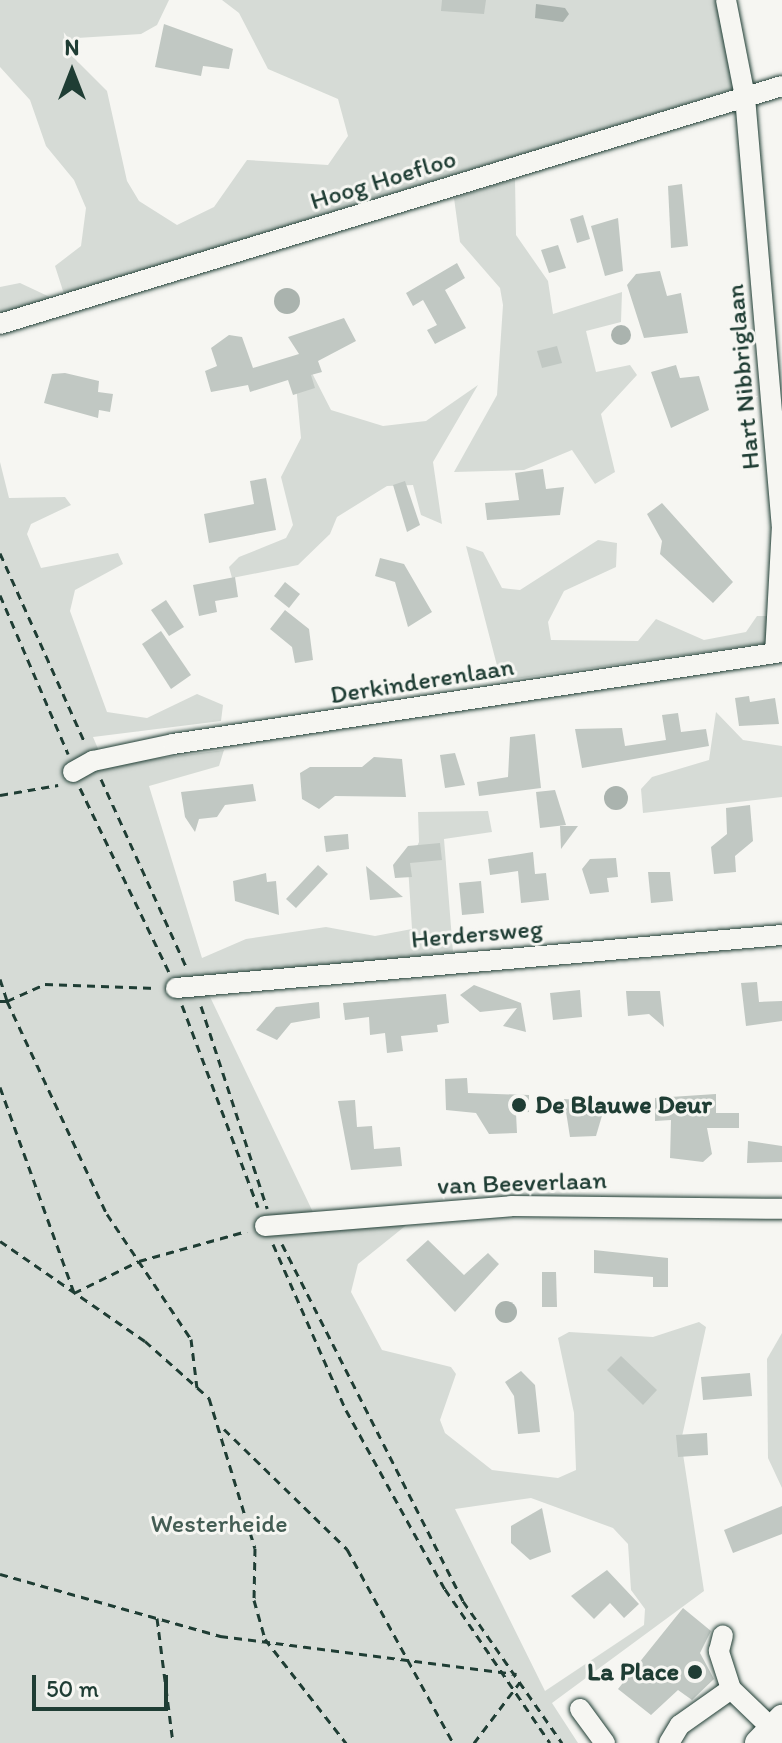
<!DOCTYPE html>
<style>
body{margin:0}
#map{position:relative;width:782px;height:1743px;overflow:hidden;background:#f6f6f2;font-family:Itim,sans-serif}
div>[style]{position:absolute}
.green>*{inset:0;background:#d6dbd6}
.water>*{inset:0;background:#aab3ae}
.round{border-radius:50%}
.building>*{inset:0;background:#c1c8c3}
.path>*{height:3px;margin-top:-1.5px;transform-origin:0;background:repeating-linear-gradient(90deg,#1f3d34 0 8px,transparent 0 14px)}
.roads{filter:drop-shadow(0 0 2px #1f3d34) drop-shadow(0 0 2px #1f3d34)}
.minor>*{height:20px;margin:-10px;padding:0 10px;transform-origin:10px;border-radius:10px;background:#f6f6f2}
.major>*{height:26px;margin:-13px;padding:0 13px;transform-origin:13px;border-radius:13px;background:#f6f6f2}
.dots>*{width:22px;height:22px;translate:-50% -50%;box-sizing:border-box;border:4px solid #f6f6f2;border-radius:50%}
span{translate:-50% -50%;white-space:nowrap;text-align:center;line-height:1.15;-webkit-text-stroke:6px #f6f6f2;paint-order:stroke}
.street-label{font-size:26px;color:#1f3d34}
.poi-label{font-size:26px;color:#1f3d34;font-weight:700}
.left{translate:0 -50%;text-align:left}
.right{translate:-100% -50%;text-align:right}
.park-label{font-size:26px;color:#445d54}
.north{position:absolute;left:32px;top:32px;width:80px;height:80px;-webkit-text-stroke:6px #f6f6f2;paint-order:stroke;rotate:0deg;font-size:22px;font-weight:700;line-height:32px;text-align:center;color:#1f3d34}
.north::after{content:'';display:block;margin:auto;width:28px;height:36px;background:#1f3d34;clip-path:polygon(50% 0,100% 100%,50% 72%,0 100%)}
.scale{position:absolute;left:32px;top:1675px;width:136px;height:36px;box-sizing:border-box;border:4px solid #1f3d34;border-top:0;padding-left:10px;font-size:24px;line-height:28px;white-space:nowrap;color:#1f3d34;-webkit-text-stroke:6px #f6f6f2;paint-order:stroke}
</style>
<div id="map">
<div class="green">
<i style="clip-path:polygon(0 0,169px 0,157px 25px,141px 34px,77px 38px,68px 52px,107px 91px,127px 181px,139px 201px,177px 225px,214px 207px,247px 160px,328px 165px,348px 136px,338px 99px,268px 69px,239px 13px,222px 0,716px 0,734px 89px,64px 294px,55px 266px,81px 246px,86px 208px,74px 180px,46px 146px,30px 100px,0 67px)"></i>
<i style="clip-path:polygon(515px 179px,516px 235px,548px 281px,553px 314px,622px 292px,621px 322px,586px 331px,596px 372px,630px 365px,637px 375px,601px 414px,615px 472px,595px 484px,572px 450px,524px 470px,454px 472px,497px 395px,503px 305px,500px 288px,460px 242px,454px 198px)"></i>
<i style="clip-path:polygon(20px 283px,52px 298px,0 314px,0 287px)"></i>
<i style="clip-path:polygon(311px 371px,331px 410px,383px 426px,426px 421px,478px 385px,433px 462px,442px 524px,421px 515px,413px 485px,387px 486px,337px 517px,330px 534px,298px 565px,232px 578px,229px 567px,239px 557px,286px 538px,293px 525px,281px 477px,301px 438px,296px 385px)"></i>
<i style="clip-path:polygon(evenodd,0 462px,9px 498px,65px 497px,71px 505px,31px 524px,27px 534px,41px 568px,118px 553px,123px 564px,75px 590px,70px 611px,107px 712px,147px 718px,197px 694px,223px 705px,221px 721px,93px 737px,105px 765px,224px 750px,219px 766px,149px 786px,202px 958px,246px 939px,326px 927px,375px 936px,412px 929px,408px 866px,419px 842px,418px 812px,488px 811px,492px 832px,444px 839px,453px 952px,202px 980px,321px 1229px,409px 1223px,358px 1264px,351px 1292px,382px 1350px,451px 1367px,456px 1374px,440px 1420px,445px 1433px,492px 1470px,558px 1478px,576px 1470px,574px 1413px,558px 1338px,569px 1332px,653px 1337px,699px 1322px,706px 1327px,681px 1441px,704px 1591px,552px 1703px,578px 1743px,0 1743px,0 462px,531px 1498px,613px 1528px,628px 1544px,631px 1590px,645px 1609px,644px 1625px,545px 1691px,455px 1509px,531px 1498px)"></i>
<i style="clip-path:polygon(598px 540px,617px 543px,616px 567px,564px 591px,548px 622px,551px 640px,638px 641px,656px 619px,704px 640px,746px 632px,757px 616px,768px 616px,767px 643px,501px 681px,466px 546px,483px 552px,502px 588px,520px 590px)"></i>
<i style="clip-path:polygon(716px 712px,743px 740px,782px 746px,782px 797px,643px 813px,641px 789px,652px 777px,709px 760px)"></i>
<i style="clip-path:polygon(782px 1333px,782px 1488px,768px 1458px,767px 1359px)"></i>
</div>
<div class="water">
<i style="clip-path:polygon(536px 4px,565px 8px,569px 14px,563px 22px,535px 18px)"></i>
<i class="round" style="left:274px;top:288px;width:26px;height:26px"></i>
<i class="round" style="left:611px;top:325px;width:20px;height:20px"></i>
<i class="round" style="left:604px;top:786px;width:24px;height:24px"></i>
<i class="round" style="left:495px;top:1301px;width:22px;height:22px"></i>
</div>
<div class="building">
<i style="clip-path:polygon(442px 0,486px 0,484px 14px,441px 11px)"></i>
<i style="clip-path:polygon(164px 24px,233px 49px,229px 69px,203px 66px,201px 76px,155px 67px)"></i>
<i style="clip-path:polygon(682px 184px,688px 246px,671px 248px,668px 186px)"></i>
<i style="clip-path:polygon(583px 215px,590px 239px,577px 243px,570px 219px)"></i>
<i style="clip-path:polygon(618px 218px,623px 271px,605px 276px,591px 226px)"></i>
<i style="clip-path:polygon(558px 245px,566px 268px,549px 273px,541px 250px)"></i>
<i style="clip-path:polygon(457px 263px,465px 278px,445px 290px,466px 328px,435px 344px,427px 330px,437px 325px,423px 300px,413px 306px,406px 293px)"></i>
<i style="clip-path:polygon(660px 271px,667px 296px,681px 293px,688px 333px,644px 338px,627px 285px,636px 274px)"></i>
<i style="clip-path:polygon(344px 318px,356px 341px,318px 361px,322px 372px,311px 375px,315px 388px,293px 395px,288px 380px,250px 392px,248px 385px,211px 392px,205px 371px,217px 366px,211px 348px,229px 335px,242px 337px,253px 368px,299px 354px,288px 337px)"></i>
<i style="clip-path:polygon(557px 346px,562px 363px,542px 368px,537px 351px)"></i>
<i style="clip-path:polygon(676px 365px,680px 378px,699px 376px,709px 410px,671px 428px,651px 372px)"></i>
<i style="clip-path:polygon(65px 373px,99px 381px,98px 392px,113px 394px,110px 412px,99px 410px,98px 418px,44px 403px,52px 374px)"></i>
<i style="clip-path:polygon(543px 469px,546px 489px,564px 487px,560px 515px,487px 520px,485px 503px,519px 500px,515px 473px)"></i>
<i style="clip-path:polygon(266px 478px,276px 530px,209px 543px,204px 514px,254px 504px,250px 481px)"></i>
<i style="clip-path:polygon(405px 481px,420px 525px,407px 532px,393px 485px)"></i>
<i style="clip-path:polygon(662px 503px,733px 582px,713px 603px,660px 554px,662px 541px,647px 514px)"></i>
<i style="clip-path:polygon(380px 558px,404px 564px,432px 612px,408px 627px,395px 582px,375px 576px)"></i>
<i style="clip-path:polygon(235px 577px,238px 597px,215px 601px,217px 612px,199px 616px,193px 585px)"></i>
<i style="clip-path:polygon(285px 582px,300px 594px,289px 608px,274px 596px)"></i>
<i style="clip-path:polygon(166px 600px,184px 627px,169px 636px,151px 610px)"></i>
<i style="clip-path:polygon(285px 610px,309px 629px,313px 660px,295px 663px,292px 647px,270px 629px)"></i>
<i style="clip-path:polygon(161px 631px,191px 675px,171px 689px,142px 644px)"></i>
<i style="clip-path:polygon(749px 696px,750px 702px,775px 698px,779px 724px,739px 726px,735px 698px)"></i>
<i style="clip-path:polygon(678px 713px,681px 732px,706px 729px,709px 746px,582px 768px,575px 729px,622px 728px,625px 746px,666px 740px,662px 715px)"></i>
<i style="clip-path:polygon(535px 734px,541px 788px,479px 796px,477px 782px,508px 777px,510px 737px)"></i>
<i style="clip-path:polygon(455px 753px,465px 785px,445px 788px,440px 755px)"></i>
<i style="clip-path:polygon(374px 757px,402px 759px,406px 797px,335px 796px,319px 809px,302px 799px,300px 773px,310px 767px,362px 767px)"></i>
<i style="clip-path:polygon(253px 784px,256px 801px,225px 805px,217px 817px,199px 819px,195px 832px,185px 817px,181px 792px)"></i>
<i style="clip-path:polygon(555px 790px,566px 825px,540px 828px,536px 792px)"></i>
<i style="clip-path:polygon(750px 805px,753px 841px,735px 856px,736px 872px,714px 874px,711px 847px,727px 834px,726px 808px)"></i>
<i style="clip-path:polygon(560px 826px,578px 826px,561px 849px)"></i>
<i style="clip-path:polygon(348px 834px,349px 849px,326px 852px,324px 836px)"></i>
<i style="clip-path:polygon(440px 843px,442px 860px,410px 863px,412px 877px,395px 878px,393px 865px,408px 846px)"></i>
<i style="clip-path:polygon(533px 852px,535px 874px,546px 873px,549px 900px,521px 903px,518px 871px,490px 875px,488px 859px)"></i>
<i style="clip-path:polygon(616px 858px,618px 877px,607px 878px,609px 892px,590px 894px,582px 869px,590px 859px)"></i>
<i style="clip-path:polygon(318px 865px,328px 874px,296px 908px,286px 899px)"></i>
<i style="clip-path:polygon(366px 866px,403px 897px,370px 900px)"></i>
<i style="clip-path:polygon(648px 872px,670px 872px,673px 901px,651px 903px)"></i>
<i style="clip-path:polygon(266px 873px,267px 882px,276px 881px,279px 915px,235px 901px,233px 881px)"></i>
<i style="clip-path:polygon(481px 881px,484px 913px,462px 915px,459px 883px)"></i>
<i style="clip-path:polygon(757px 982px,759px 1002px,782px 1001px,782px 1021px,746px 1026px,741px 983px)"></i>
<i style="clip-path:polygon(474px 985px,521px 1003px,526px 1032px,503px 1026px,517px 1008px,480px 1012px,460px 995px)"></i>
<i style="clip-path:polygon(580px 990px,582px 1017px,553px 1020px,550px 993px)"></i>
<i style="clip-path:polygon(626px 991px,660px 991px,664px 1027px,649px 1014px,628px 1016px)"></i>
<i style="clip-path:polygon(446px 994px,449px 1023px,437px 1025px,438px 1032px,401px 1036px,403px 1051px,387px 1053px,385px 1033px,370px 1035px,369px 1017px,345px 1020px,343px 1003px)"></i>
<i style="clip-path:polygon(319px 1002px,320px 1018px,291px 1023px,277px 1040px,256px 1030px,276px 1007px)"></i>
<i style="clip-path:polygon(467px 1078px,468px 1093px,529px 1095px,529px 1112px,516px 1113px,517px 1133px,489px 1134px,476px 1113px,446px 1110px,445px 1079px)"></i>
<i style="clip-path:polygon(716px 1094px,716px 1113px,739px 1113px,739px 1128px,707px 1128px,712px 1154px,703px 1162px,670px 1158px,671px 1120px,655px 1121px,655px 1098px)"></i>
<i style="clip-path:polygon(564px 1099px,606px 1102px,596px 1136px,570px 1137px)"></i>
<i style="clip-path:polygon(355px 1100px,357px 1127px,372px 1126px,374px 1149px,400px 1147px,402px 1166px,351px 1170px,338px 1101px)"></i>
<i style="clip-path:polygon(748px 1141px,782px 1146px,782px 1162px,747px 1163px)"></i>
<i style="clip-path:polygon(428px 1240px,464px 1275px,488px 1253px,499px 1264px,455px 1312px,406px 1260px)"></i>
<i style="clip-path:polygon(594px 1250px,668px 1258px,668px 1287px,653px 1287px,653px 1277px,594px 1273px)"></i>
<i style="clip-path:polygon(542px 1272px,556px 1272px,557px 1307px,542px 1307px)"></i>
<i style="clip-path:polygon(621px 1356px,657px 1390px,643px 1405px,607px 1370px)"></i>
<i style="clip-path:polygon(521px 1371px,535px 1385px,540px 1432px,518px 1434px,514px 1396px,505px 1382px)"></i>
<i style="clip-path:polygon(750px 1373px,752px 1396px,703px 1400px,701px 1377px)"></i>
<i style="clip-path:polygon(707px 1433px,708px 1455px,678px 1457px,676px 1435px)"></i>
<i style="clip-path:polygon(782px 1506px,782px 1534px,733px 1553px,724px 1530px)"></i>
<i style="clip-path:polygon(542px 1508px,551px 1552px,530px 1560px,511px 1543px,511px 1526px)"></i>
<i style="clip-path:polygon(607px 1570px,639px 1604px,624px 1618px,610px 1603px,594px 1619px,571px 1596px)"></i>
<i style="clip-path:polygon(683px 1608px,711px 1631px,700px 1653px,714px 1679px,692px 1700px,678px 1690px,651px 1715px,618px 1689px)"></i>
</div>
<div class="path">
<i style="left:0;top:553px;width:208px;rotate:65.9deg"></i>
<i style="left:0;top:595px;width:173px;rotate:66.8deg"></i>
<i style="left:101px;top:779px;width:209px;rotate:65.6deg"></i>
<i style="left:80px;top:788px;width:204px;rotate:64.2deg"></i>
<i style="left:0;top:795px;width:59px;rotate:-9.8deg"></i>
<i style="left:0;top:979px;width:23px;rotate:72deg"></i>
<i style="left:7px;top:1001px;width:42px;rotate:-24.1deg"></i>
<i style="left:45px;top:984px;width:111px;rotate:2.1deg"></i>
<i style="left:0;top:1001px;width:7px"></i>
<i style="left:7px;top:1001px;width:235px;rotate:64.9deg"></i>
<i style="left:107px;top:1214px;width:151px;rotate:56.1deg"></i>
<i style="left:191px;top:1339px;width:49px;rotate:83deg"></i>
<i style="left:182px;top:1005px;width:216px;rotate:69.4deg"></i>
<i style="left:201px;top:1006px;width:213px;rotate:71.9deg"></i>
<i style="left:0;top:1087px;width:219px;rotate:70.2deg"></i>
<i style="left:0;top:1241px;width:176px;rotate:34.6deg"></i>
<i style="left:145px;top:1341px;width:86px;rotate:41.7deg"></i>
<i style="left:209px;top:1398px;width:157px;rotate:73deg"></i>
<i style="left:255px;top:1548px;width:52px;rotate:91.1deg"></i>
<i style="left:254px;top:1600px;width:41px;rotate:74.2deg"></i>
<i style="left:265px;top:1639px;width:132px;rotate:52.1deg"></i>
<i style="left:273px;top:1244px;width:181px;rotate:66.3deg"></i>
<i style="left:346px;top:1410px;width:205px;rotate:61.1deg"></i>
<i style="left:445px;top:1589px;width:186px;rotate:55.7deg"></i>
<i style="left:282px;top:1244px;width:400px;rotate:63.1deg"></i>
<i style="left:463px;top:1601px;width:173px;rotate:55.1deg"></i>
<i style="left:74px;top:1293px;width:72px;rotate:-26.2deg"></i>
<i style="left:139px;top:1261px;width:112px;rotate:-15.5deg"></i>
<i style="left:224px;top:1429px;width:172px;rotate:44.3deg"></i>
<i style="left:347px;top:1549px;width:221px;rotate:61.3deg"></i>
<i style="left:0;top:1574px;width:229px;rotate:15.7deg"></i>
<i style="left:220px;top:1636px;width:299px;rotate:7.3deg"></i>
<i style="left:157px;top:1618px;width:126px;rotate:82.7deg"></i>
<i style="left:474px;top:1743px;width:76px;rotate:-53deg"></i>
</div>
<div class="roads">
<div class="minor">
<i style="left:726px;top:0;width:99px;rotate:78.9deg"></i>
<i style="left:745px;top:97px;width:430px;rotate:85.1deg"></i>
<i style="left:782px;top:525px;width:128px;rotate:93.1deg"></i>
<i style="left:0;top:324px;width:817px;rotate:-16.93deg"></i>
<i style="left:73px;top:772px;width:23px;rotate:-29deg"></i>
<i style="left:93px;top:761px;width:82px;rotate:-12deg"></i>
<i style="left:173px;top:744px;width:616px;rotate:-8.59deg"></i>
<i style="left:176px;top:988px;width:608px;rotate:-5deg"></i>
<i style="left:265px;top:1226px;width:247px;rotate:-4.6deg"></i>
<i style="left:511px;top:1206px;width:271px;rotate:0.6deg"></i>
<i style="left:731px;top:1689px;width:71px;rotate:43.9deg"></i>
<i style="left:580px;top:1709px;width:42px;rotate:53.7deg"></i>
<i style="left:669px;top:1743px;width:21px;rotate:-59deg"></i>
<i style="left:680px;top:1725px;width:62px;rotate:-35.2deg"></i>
<i style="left:731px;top:1689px;width:40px;rotate:-108deg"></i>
<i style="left:719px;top:1651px;width:16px;rotate:-76deg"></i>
</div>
<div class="major">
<i style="left:758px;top:1743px;width:35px;rotate:-46deg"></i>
</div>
</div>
<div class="dots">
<i style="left:519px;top:1105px;background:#1f3d34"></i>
<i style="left:695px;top:1672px;background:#1f3d34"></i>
</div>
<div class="street-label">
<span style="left:383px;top:180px;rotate:-17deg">Hoog Hoefloo</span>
<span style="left:743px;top:377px;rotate:-95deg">Hart Nibbriglaan</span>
<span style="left:422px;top:681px;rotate:-9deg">Derkinderenlaan</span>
<span style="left:477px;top:934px;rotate:-5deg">Herdersweg</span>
<span style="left:522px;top:1183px;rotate:-2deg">van Beeverlaan</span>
</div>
<div class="poi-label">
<span class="left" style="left:535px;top:1105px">De Blauwe Deur</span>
<span class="right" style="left:679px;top:1672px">La Place</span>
</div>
<div class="park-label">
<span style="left:219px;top:1524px">Westerheide</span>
</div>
<div class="north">N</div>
<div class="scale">50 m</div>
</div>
